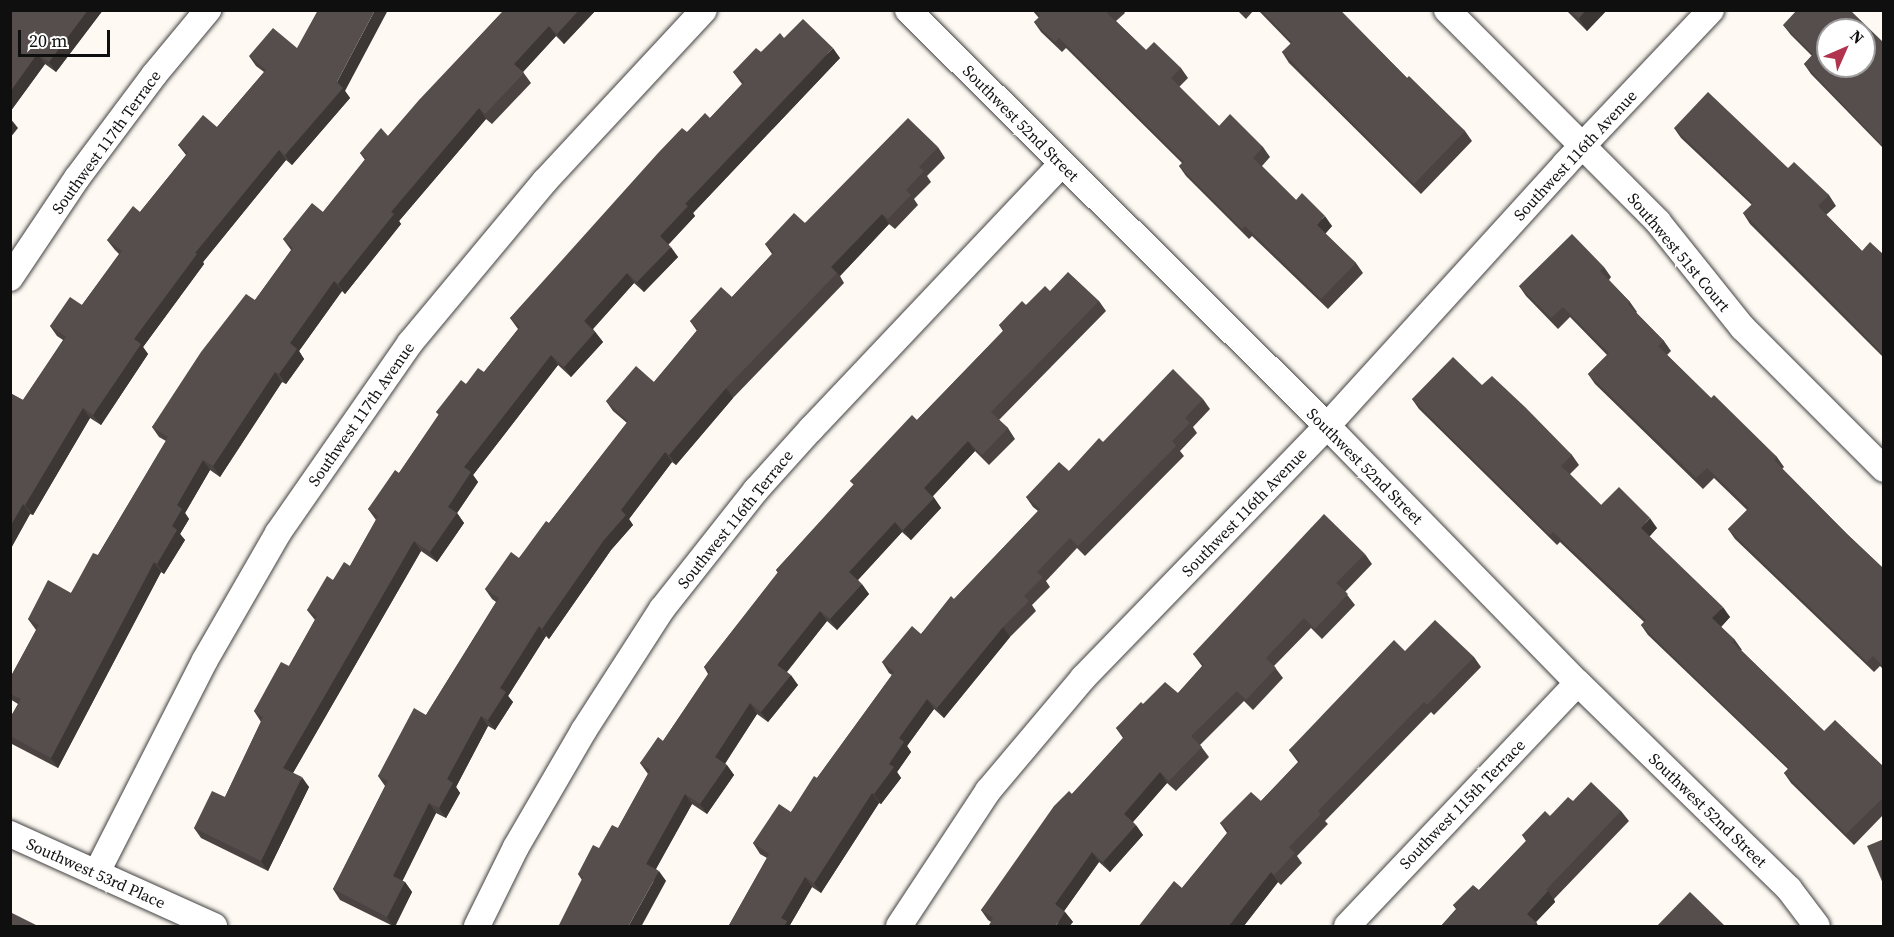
<!DOCTYPE html>
<style>
body{margin:0}
#map{position:relative;width:1894px;height:937px;overflow:hidden;background:#fef9f2;font-family:"Source Serif 4",serif}
div>[style]{position:absolute}
.roads{filter:drop-shadow(0 0 2px #424242) drop-shadow(0 0 2px #424242)}
.street>*{height:26px;margin:-13px;padding:0 13px;transform-origin:13px;border-radius:13px;background:#fff}
.wall>*{inset:0;background:#4a4341}
.shaded-wall>*{inset:0;background:#3c3735}
.building>*{inset:0;background:#564e4c}
span{translate:-50% -50%;white-space:nowrap;text-align:center;line-height:1.15;-webkit-text-stroke:6px #fff;paint-order:stroke}
.street-label{font-size:16px;color:#0f0f0f}
.frame{position:absolute;inset:0;border:12px solid #0f0f0f;pointer-events:none}
.north{position:absolute;left:1816px;top:18px;width:60px;height:60px;box-sizing:border-box;background:#fff;border:2px solid #9f9f9f;border-radius:50%;rotate:45deg;font-size:16px;font-weight:700;line-height:24px;text-align:center;color:#0f0f0f}
.north::after{content:'';display:block;margin:auto;width:21px;height:27px;background:#b2334e;clip-path:polygon(50% 0,100% 100%,50% 72%,0 100%)}
.scale{position:absolute;left:18px;top:30px;width:92px;height:27px;box-sizing:border-box;border:3px solid #0f0f0f;border-top:0;padding-left:8px;font-size:18px;line-height:21px;white-space:nowrap;color:#0f0f0f;-webkit-text-stroke:4px #fff;paint-order:stroke}
</style>
<div id="map">
<div class="roads">
<div class="street">
<i style="left:908px;top:10px;width:590px;rotate:44.79deg"></i>
<i style="left:1327px;top:426px;width:359px;rotate:45.7deg"></i>
<i style="left:1578px;top:683px;width:295px;rotate:44.3deg"></i>
<i style="left:1789px;top:889px;width:46px;rotate:52.9deg"></i>
<i style="left:1447px;top:10px;width:299px;rotate:45.1deg"></i>
<i style="left:1658px;top:222px;width:136px;rotate:51.3deg"></i>
<i style="left:1743px;top:328px;width:199px;rotate:45deg"></i>
<i style="left:10px;top:278px;width:120px;rotate:-56.2deg"></i>
<i style="left:77px;top:178px;width:129px;rotate:-53.2deg"></i>
<i style="left:154px;top:75px;width:85px;rotate:-50.3deg"></i>
<i style="left:10px;top:834px;width:224px;rotate:24.3deg"></i>
<i style="left:97px;top:872px;width:238px;rotate:-63deg"></i>
<i style="left:205px;top:660px;width:146px;rotate:-60.1deg"></i>
<i style="left:278px;top:533px;width:231px;rotate:-55.2deg"></i>
<i style="left:410px;top:343px;width:211px;rotate:-50.2deg"></i>
<i style="left:545px;top:181px;width:233px;rotate:-47.1deg"></i>
<i style="left:477px;top:926px;width:88px;rotate:-63.7deg"></i>
<i style="left:516px;top:847px;width:135px;rotate:-59.8deg"></i>
<i style="left:584px;top:730px;width:144px;rotate:-57.2deg"></i>
<i style="left:662px;top:609px;width:152px;rotate:-51.7deg"></i>
<i style="left:756px;top:490px;width:82px;rotate:-48deg"></i>
<i style="left:811px;top:429px;width:365px;rotate:-46.6deg"></i>
<i style="left:899px;top:926px;width:162px;rotate:-56.6deg"></i>
<i style="left:988px;top:791px;width:148px;rotate:-49.9deg"></i>
<i style="left:1083px;top:678px;width:351px;rotate:-45.9deg"></i>
<i style="left:1327px;top:426px;width:354px;rotate:-47.7deg"></i>
<i style="left:1565px;top:164px;width:212px;rotate:-46.5deg"></i>
<i style="left:1347px;top:926px;width:335px;rotate:-46.5deg"></i>
</div>
</div>
<div class="wall">
<i style="clip-path:polygon(10px 10px,103px 10px,56px 72px,45px 64px,10px 112px)"></i>
<i style="clip-path:polygon(504px 10px,596px 10px,564px 44px,556px 36px,523px 72px,531px 83px,492px 124px,486px 119px,399px 221px,401px 224px,345px 294px,342px 291px,299px 351px,304px 359px,286px 384px,282px 382px,220px 477px,210px 470px,185px 513px,189px 519px,180px 534px,185px 540px,164px 574px,161px 572px,58px 768px,10px 743px,10px 718px,18px 704px,10px 699px,10px 678px,36px 630px,28px 619px,71px 593px,98px 555px,166px 441px,159px 437px,152px 427px,255px 300px,291px 250px,283px 239px,323px 212px,365px 160px,360px 153px,388px 136px)"></i>
<i style="clip-path:polygon(1032px 10px,1123px 10px,1125px 13px,1116px 21px,1146px 50px,1181px 68px,1188px 78px,1179px 87px,1219px 126px,1263px 147px,1270px 157px,1262px 166px,1296px 200px,1332px 226px,1325px 234px,1356px 263px,1363px 273px,1328px 309px,1252px 236px,1249px 239px,1186px 176px,1179px 166px,1182px 163px,1066px 48px,1062px 52px,1041px 32px,1034px 22px,1039px 18px)"></i>
<i style="clip-path:polygon(1237px 10px,1254px 10px,1246px 19px)"></i>
<i style="clip-path:polygon(1258px 10px,1340px 10px,1407px 78px,1465px 131px,1472px 141px,1421px 194px,1289px 63px,1282px 52px,1291px 44px)"></i>
<i style="clip-path:polygon(1566px 10px,1607px 10px,1587px 31px)"></i>
<i style="clip-path:polygon(1783px 25px,1884px 43px,1884px 149px,1811px 74px,1804px 64px,1812px 56px,1791px 35px)"></i>
<i style="clip-path:polygon(784px 38px,840px 58px,693px 213px,695px 216px,668px 245px,678px 257px,644px 292px,634px 283px,593px 329px,603px 342px,571px 377px,558px 365px,473px 475px,478px 482px,457px 513px,464px 523px,437px 562px,421px 551px,293px 773px,309px 787px,268px 871px,201px 838px,194px 828px,225px 797px,261px 722px,254px 711px,289px 666px,315px 620px,307px 610px,333px 580px,350px 566px,376px 520px,368px 509px,399px 473px,439px 415px,436px 412px,466px 384px,484px 372px,518px 329px,510px 318px,687px 132px,710px 118px,742px 84px,733px 72px,761px 52px)"></i>
<i style="clip-path:polygon(249px 56px,345px 91px,350px 98px,292px 165px,286px 160px,203px 262px,204px 264px,143px 347px,148px 354px,101px 425px,90px 418px,33px 515px,30px 514px,10px 550px,10px 393px,23px 400px,63px 340px,57px 336px,50px 326px,82px 305px,119px 254px,115px 250px,107px 240px,140px 212px,186px 155px,178px 145px,217px 127px,264px 72px,256px 66px)"></i>
<i style="clip-path:polygon(1674px 128px,1788px 168px,1829px 195px,1836px 206px,1826px 215px,1862px 251px,1884px 255px,1884px 358px,1750px 224px,1743px 213px,1752px 205px,1681px 138px)"></i>
<i style="clip-path:polygon(938px 147px,945px 158px,927px 176px,931px 182px,914px 199px,918px 205px,895px 229px,889px 224px,840px 276px,844px 283px,733px 398px,676px 465px,672px 462px,629px 519px,633px 525px,611px 550px,549px 639px,546px 636px,508px 696px,513px 702px,495px 730px,488px 726px,456px 787px,460px 793px,446px 818px,436px 813px,402px 881px,405px 882px,412px 892px,395px 927px,340px 900px,333px 889px,385px 786px,378px 776px,426px 715px,496px 602px,492px 599px,485px 589px,519px 558px,549px 523px,627px 423px,613px 411px,606px 401px,654px 382px,697px 331px,690px 321px,732px 297px,772px 254px,765px 244px,805px 223px)"></i>
<i style="clip-path:polygon(1604px 267px,1611px 277px,1609px 280px,1630px 302px,1637px 312px,1636px 313px,1664px 341px,1671px 351px,1667px 355px,1711px 398px,1777px 457px,1784px 467px,1782px 469px,1847px 534px,1884px 569px,1884px 670px,1880px 666px,1874px 672px,1735px 539px,1728px 529px,1747px 510px,1714px 478px,1703px 489px,1595px 384px,1588px 374px,1607px 355px,1570px 317px,1558px 329px,1526px 296px,1519px 286px)"></i>
<i style="clip-path:polygon(1050px 291px,1099px 301px,1106px 311px,999px 420px,1008px 428px,1015px 439px,989px 465px,975px 451px,933px 496px,941px 508px,911px 540px,902px 532px,858px 580px,869px 594px,837px 630px,827px 621px,787px 672px,798px 685px,768px 722px,757px 714px,725px 763px,734px 775px,707px 814px,692px 804px,656px 869px,666px 881px,582px 880px,578px 874px,618px 828px,648px 774px,640px 763px,663px 741px,708px 674px,704px 667px,778px 573px,776px 570px,854px 485px,850px 481px,917px 420px,1003px 331px,999px 325px,1026px 305px)"></i>
<i style="clip-path:polygon(1482px 385px,1572px 455px,1579px 465px,1570px 474px,1601px 505px,1657px 528px,1649px 537px,1730px 617px,1721px 627px,1735px 640px,1742px 650px,1741px 650px,1824px 731px,1884px 767px,1884px 814px,1854px 845px,1791px 783px,1784px 773px,1788px 769px,1648px 635px,1641px 625px,1644px 622px,1560px 542px,1557px 545px,1419px 409px,1412px 399px)"></i>
<i style="clip-path:polygon(1203px 399px,1210px 409px,1193px 427px,1197px 433px,1180px 451px,1184px 456px,1085px 556px,1077px 548px,1046px 581px,1050px 587px,1032px 605px,1036px 611px,1010px 637px,944px 718px,934px 709px,907px 746px,911px 752px,897px 772px,901px 778px,881px 804px,879px 803px,821px 893px,812px 887px,790px 925px,791px 927px,728px 927px,767px 858px,760px 854px,753px 843px,791px 812px,817px 778px,892px 675px,889px 673px,882px 662px,921px 634px,1038px 511px,1033px 507px,1026px 497px,1069px 471px,1103px 442px)"></i>
<i style="clip-path:polygon(1365px 554px,1372px 564px,1345px 592px,1355px 605px,1322px 639px,1311px 628px,1274px 666px,1283px 678px,1253px 710px,1244px 701px,1200px 745px,1209px 757px,1176px 791px,1167px 783px,1133px 822px,1143px 835px,1110px 872px,1099px 862px,1064px 911px,1073px 922px,991px 922px,988px 920px,981px 910px,1072px 794px,1123px 738px,1116px 728px,1143px 704px,1178px 693px,1202px 666px,1193px 654px)"></i>
<i style="clip-path:polygon(1405px 651px,1474px 657px,1481px 667px,1434px 715px,1431px 712px,1325px 821px,1328px 824px,1297px 856px,1302px 863px,1281px 885px,1278px 882px,1243px 927px,1138px 927px,1182px 888px,1227px 833px,1220px 823px,1261px 801px,1298px 762px,1289px 750px)"></i>
<i style="clip-path:polygon(1573px 801px,1621px 811px,1629px 821px,1554px 899px,1555px 902px,1536px 922px,1539px 927px,1440px 927px,1456px 909px,1453px 905px,1479px 890px,1526px 841px,1522px 835px,1550px 816px)"></i>
</div>
<div class="shaded-wall">
<i style="clip-path:polygon(88px 10px,103px 10px,56px 72px,49px 62px)"></i>
<i style="clip-path:polygon(375px 10px,388px 10px,345px 91px,350px 98px,292px 165px,285px 155px,337px 82px)"></i>
<i style="clip-path:polygon(579px 10px,596px 10px,564px 44px,557px 34px)"></i>
<i style="clip-path:polygon(1586px 10px,1607px 10px,1587px 31px,1579px 18px)"></i>
<i style="clip-path:polygon(549px 26px,556px 36px,521px 74px,514px 64px)"></i>
<i style="clip-path:polygon(833px 48px,840px 58px,693px 213px,695px 216px,667px 246px,660px 236px,685px 204px)"></i>
<i style="clip-path:polygon(37px 54px,45px 64px,10px 112px,10px 92px)"></i>
<i style="clip-path:polygon(479px 108px,486px 119px,399px 221px,401px 224px,345px 294px,338px 284px,391px 212px)"></i>
<i style="clip-path:polygon(10px 118px,18px 128px,10px 138px)"></i>
<i style="clip-path:polygon(279px 150px,286px 160px,203px 262px,204px 264px,143px 347px,148px 354px,101px 425px,93px 415px,134px 339px,195px 253px)"></i>
<i style="clip-path:polygon(882px 214px,889px 224px,840px 276px,831px 267px)"></i>
<i style="clip-path:polygon(1325px 216px,1332px 226px,1324px 235px,1317px 225px)"></i>
<i style="clip-path:polygon(671px 247px,678px 257px,644px 292px,637px 282px)"></i>
<i style="clip-path:polygon(627px 273px,634px 283px,591px 331px,584px 321px)"></i>
<i style="clip-path:polygon(334px 281px,342px 291px,299px 351px,304px 359px,286px 384px,279px 374px,290px 343px)"></i>
<i style="clip-path:polygon(595px 332px,603px 342px,571px 377px,564px 367px)"></i>
<i style="clip-path:polygon(551px 355px,558px 365px,473px 475px,478px 482px,457px 513px,464px 523px,437px 562px,430px 552px,464px 467px)"></i>
<i style="clip-path:polygon(275px 372px,282px 382px,220px 477px,213px 466px)"></i>
<i style="clip-path:polygon(726px 388px,733px 398px,676px 465px,669px 455px)"></i>
<i style="clip-path:polygon(83px 408px,90px 418px,33px 515px,25px 505px)"></i>
<i style="clip-path:polygon(968px 441px,975px 451px,931px 498px,924px 488px)"></i>
<i style="clip-path:polygon(665px 452px,672px 462px,629px 519px,633px 525px,611px 550px,549px 639px,542px 629px,621px 510px)"></i>
<i style="clip-path:polygon(203px 460px,210px 470px,185px 513px,189px 519px,180px 534px,185px 540px,164px 574px,157px 564px,177px 505px)"></i>
<i style="clip-path:polygon(934px 498px,941px 508px,911px 540px,903px 530px)"></i>
<i style="clip-path:polygon(23px 504px,30px 514px,10px 550px,10px 527px)"></i>
<i style="clip-path:polygon(1650px 518px,1657px 528px,1648px 538px,1641px 528px)"></i>
<i style="clip-path:polygon(895px 522px,902px 532px,856px 582px,849px 572px)"></i>
<i style="clip-path:polygon(414px 541px,421px 551px,290px 778px,283px 768px)"></i>
<i style="clip-path:polygon(154px 562px,161px 572px,58px 768px,51px 758px)"></i>
<i style="clip-path:polygon(862px 584px,869px 594px,837px 630px,830px 619px)"></i>
<i style="clip-path:polygon(1723px 607px,1730px 617px,1720px 628px,1712px 618px)"></i>
<i style="clip-path:polygon(820px 611px,827px 621px,784px 675px,777px 665px)"></i>
<i style="clip-path:polygon(539px 626px,546px 636px,508px 696px,513px 702px,495px 730px,488px 720px,500px 688px)"></i>
<i style="clip-path:polygon(1003px 627px,1010px 637px,944px 718px,937px 708px)"></i>
<i style="clip-path:polygon(791px 675px,798px 685px,768px 722px,761px 712px)"></i>
<i style="clip-path:polygon(927px 699px,934px 709px,907px 746px,911px 752px,897px 772px,901px 778px,881px 804px,874px 794px,899px 738px)"></i>
<i style="clip-path:polygon(750px 703px,757px 714px,723px 767px,715px 757px)"></i>
<i style="clip-path:polygon(481px 716px,488px 726px,456px 787px,460px 793px,446px 818px,439px 808px,447px 779px)"></i>
<i style="clip-path:polygon(727px 765px,734px 775px,707px 814px,700px 804px)"></i>
<i style="clip-path:polygon(1160px 772px,1167px 783px,1131px 824px,1124px 814px)"></i>
<i style="clip-path:polygon(302px 777px,309px 787px,268px 871px,261px 861px)"></i>
<i style="clip-path:polygon(872px 793px,879px 803px,821px 893px,814px 883px)"></i>
<i style="clip-path:polygon(685px 794px,692px 804px,653px 874px,646px 864px)"></i>
<i style="clip-path:polygon(429px 803px,436px 813px,400px 886px,393px 876px)"></i>
<i style="clip-path:polygon(1136px 825px,1143px 835px,1110px 872px,1103px 862px)"></i>
<i style="clip-path:polygon(1092px 852px,1099px 862px,1062px 914px,1055px 904px)"></i>
<i style="clip-path:polygon(659px 871px,666px 881px,641px 927px,628px 927px)"></i>
<i style="clip-path:polygon(1271px 872px,1278px 882px,1243px 927px,1228px 927px)"></i>
<i style="clip-path:polygon(805px 877px,812px 887px,790px 925px,791px 927px,784px 927px,781px 918px)"></i>
<i style="clip-path:polygon(405px 882px,412px 892px,394px 927px,387px 917px)"></i>
<i style="clip-path:polygon(1548px 891px,1555px 902px,1534px 924px,1527px 914px)"></i>
<i style="clip-path:polygon(1065px 912px,1073px 922px,1069px 927px,1055px 927px)"></i>
</div>
<div class="building">
<i style="clip-path:polygon(10px 10px,88px 10px,49px 62px,37px 54px,10px 92px)"></i>
<i style="clip-path:polygon(318px 10px,375px 10px,337px 82px,343px 88px,285px 155px,279px 150px,195px 253px,197px 254px,134px 339px,141px 344px,93px 415px,83px 408px,25px 505px,23px 504px,10px 527px,10px 432px,12px 429px,10px 428px,10px 393px,23px 400px,66px 337px,50px 326px,70px 297px,82px 305px,122px 251px,107px 240px,133px 206px,140px 212px,188px 153px,178px 145px,203px 115px,217px 127px,266px 70px,249px 56px,273px 28px,297px 48px)"></i>
<i style="clip-path:polygon(504px 10px,579px 10px,557px 34px,549px 26px,514px 64px,524px 73px,485px 114px,479px 108px,391px 212px,394px 214px,338px 284px,334px 281px,290px 343px,297px 349px,279px 374px,275px 372px,213px 466px,203px 460px,177px 505px,182px 509px,172px 526px,177px 530px,157px 564px,154px 562px,51px 758px,10px 736px,10px 718px,21px 699px,10px 694px,10px 678px,39px 625px,28px 619px,48px 580px,71px 593px,93px 553px,98px 555px,168px 437px,152px 427px,201px 352px,246px 294px,255px 300px,293px 248px,283px 239px,312px 203px,323px 212px,366px 158px,360px 153px,381px 128px,388px 136px,419px 100px)"></i>
<i style="clip-path:polygon(1035px 10px,1110px 10px,1107px 13px,1146px 50px,1154px 42px,1181px 68px,1171px 78px,1219px 126px,1230px 114px,1263px 147px,1253px 158px,1296px 200px,1302px 193px,1325px 216px,1317px 225px,1356px 263px,1321px 299px,1245px 226px,1242px 229px,1179px 166px,1184px 162px,1059px 38px,1055px 42px,1034px 22px,1040px 16px)"></i>
<i style="clip-path:polygon(1261px 10px,1340px 10px,1407px 78px,1409px 76px,1465px 131px,1414px 184px,1282px 52px,1292px 42px)"></i>
<i style="clip-path:polygon(1570px 10px,1586px 10px,1579px 18px)"></i>
<i style="clip-path:polygon(evenodd,1797px 10px,1850px 10px,1884px 43px,1883px 146px,1804px 64px,1813px 54px,1783px 25px,1797px 10px,1828px 30px,1864px 30px,1864px 66px,1828px 66px,1828px 30px)"></i>
<i style="clip-path:polygon(803px 19px,833px 48px,685px 204px,688px 206px,660px 236px,671px 247px,637px 282px,627px 273px,584px 321px,595px 332px,564px 367px,551px 355px,464px 467px,471px 472px,448px 507px,457px 513px,430px 552px,414px 541px,283px 768px,302px 777px,261px 861px,194px 828px,212px 791px,225px 797px,263px 717px,254px 711px,281px 662px,289px 666px,317px 616px,307px 610px,327px 576px,333px 580px,344px 562px,350px 566px,378px 516px,368px 509px,395px 470px,399px 473px,439px 414px,436px 412px,461px 380px,466px 384px,478px 368px,484px 372px,520px 327px,510px 318px,659px 152px,682px 128px,687px 132px,705px 113px,710px 118px,744px 82px,733px 72px,756px 48px,761px 52px,780px 33px,784px 38px)"></i>
<i style="clip-path:polygon(1708px 92px,1788px 168px,1794px 162px,1829px 195px,1818px 206px,1862px 251px,1870px 242px,1884px 255px,1884px 355px,1743px 213px,1753px 203px,1674px 128px)"></i>
<i style="clip-path:polygon(908px 118px,938px 147px,919px 167px,924px 171px,906px 190px,911px 195px,888px 219px,882px 214px,831px 267px,837px 273px,726px 388px,669px 455px,665px 452px,621px 510px,626px 515px,604px 540px,542px 629px,539px 626px,500px 688px,506px 692px,488px 720px,481px 716px,447px 779px,453px 783px,439px 808px,429px 803px,393px 876px,405px 882px,387px 917px,333px 889px,388px 781px,378px 776px,414px 708px,426px 715px,499px 598px,485px 589px,511px 552px,519px 558px,546px 521px,549px 523px,628px 421px,606px 401px,636px 366px,654px 382px,698px 329px,690px 321px,721px 287px,732px 297px,774px 252px,765px 244px,794px 213px,805px 223px)"></i>
<i style="clip-path:polygon(1572px 234px,1604px 267px,1600px 271px,1630px 302px,1628px 304px,1664px 341px,1658px 346px,1711px 398px,1714px 395px,1777px 457px,1774px 460px,1847px 534px,1884px 569px,1884px 667px,1873px 656px,1867px 662px,1728px 529px,1749px 508px,1707px 468px,1696px 478px,1588px 374px,1609px 353px,1563px 307px,1551px 318px,1519px 286px)"></i>
<i style="clip-path:polygon(1068px 272px,1099px 301px,991px 412px,1008px 428px,982px 455px,968px 441px,924px 488px,934px 498px,903px 530px,895px 522px,849px 572px,862px 584px,830px 619px,820px 611px,777px 665px,791px 675px,761px 712px,750px 703px,715px 757px,727px 765px,700px 804px,685px 794px,646px 864px,659px 871px,628px 927px,558px 927px,583px 877px,578px 874px,593px 845px,599px 848px,612px 825px,618px 828px,650px 770px,640px 763px,658px 737px,663px 741px,710px 672px,704px 667px,778px 572px,776px 570px,854px 484px,850px 481px,912px 415px,917px 420px,1004px 330px,999px 325px,1022px 301px,1026px 305px,1045px 286px,1050px 291px)"></i>
<i style="clip-path:polygon(1453px 357px,1482px 385px,1492px 376px,1526px 408px,1572px 455px,1561px 466px,1601px 505px,1619px 487px,1650px 518px,1641px 528px,1723px 607px,1712px 618px,1735px 640px,1732px 642px,1824px 731px,1835px 720px,1884px 767px,1884px 797px,1846px 834px,1784px 773px,1789px 768px,1641px 625px,1646px 620px,1553px 532px,1550px 535px,1412px 399px)"></i>
<i style="clip-path:polygon(1173px 369px,1203px 399px,1185px 418px,1190px 423px,1172px 441px,1176px 446px,1078px 546px,1070px 538px,1037px 572px,1043px 577px,1024px 596px,1029px 601px,1003px 627px,937px 708px,927px 699px,899px 738px,904px 742px,889px 764px,894px 767px,874px 794px,872px 793px,814px 883px,805px 877px,781px 918px,787px 921px,784px 927px,728px 927px,769px 854px,753px 843px,779px 804px,791px 812px,814px 776px,817px 778px,894px 672px,882px 662px,912px 626px,921px 634px,951px 596px,954px 599px,1040px 509px,1026px 497px,1059px 462px,1069px 471px,1099px 438px,1103px 442px)"></i>
<i style="clip-path:polygon(1324px 514px,1365px 554px,1336px 583px,1348px 594px,1315px 629px,1304px 618px,1266px 658px,1276px 668px,1246px 700px,1237px 691px,1191px 736px,1202px 747px,1169px 781px,1160px 772px,1124px 814px,1136px 825px,1103px 862px,1092px 852px,1055px 904px,1065px 912px,1055px 927px,988px 927px,993px 918px,981px 910px,1054px 806px,1069px 791px,1072px 794px,1124px 737px,1116px 728px,1141px 702px,1143px 704px,1165px 682px,1178px 693px,1204px 665px,1193px 654px)"></i>
<i style="clip-path:polygon(1435px 620px,1474px 657px,1427px 705px,1424px 702px,1318px 811px,1321px 814px,1289px 847px,1295px 853px,1274px 875px,1271px 872px,1228px 927px,1138px 927px,1174px 881px,1182px 888px,1229px 831px,1220px 823px,1251px 792px,1261px 801px,1300px 761px,1289px 750px,1394px 640px,1405px 651px)"></i>
<i style="clip-path:polygon(1591px 782px,1621px 811px,1546px 890px,1548px 891px,1527px 914px,1537px 923px,1533px 927px,1440px 927px,1457px 909px,1453px 905px,1473px 885px,1479px 890px,1527px 840px,1522px 835px,1545px 811px,1550px 816px,1568px 797px,1573px 801px)"></i>
<i style="clip-path:polygon(1884px 839px,1884px 886px,1867px 846px)"></i>
<i style="clip-path:polygon(1690px 892px,1726px 927px,1656px 927px)"></i>
<i style="clip-path:polygon(10px 912px,40px 927px,10px 927px)"></i>
</div>
<div class="street-label">
<span style="left:1021px;top:123px;rotate:45deg">Southwest 52nd Street</span>
<span style="left:106px;top:142px;rotate:-54deg">Southwest 117th Terrace</span>
<span style="left:1575px;top:155px;rotate:-47deg">Southwest 116th Avenue</span>
<span style="left:1679px;top:252px;rotate:50deg">Southwest 51st Court</span>
<span style="left:361px;top:414px;rotate:-55deg">Southwest 117th Avenue</span>
<span style="left:1365px;top:466px;rotate:45deg">Southwest 52nd Street</span>
<span style="left:1244px;top:512px;rotate:-46deg">Southwest 116th Avenue</span>
<span style="left:735px;top:519px;rotate:-51deg">Southwest 116th Terrace</span>
<span style="left:1462px;top:804px;rotate:-46deg">Southwest 115th Terrace</span>
<span style="left:1708px;top:810px;rotate:44deg">Southwest 52nd Street</span>
<span style="left:96px;top:873px;rotate:24deg">Southwest 53rd Place</span>
</div>
<div class="frame"></div>
<div class="north">N</div>
<div class="scale">20 m</div>
</div>
